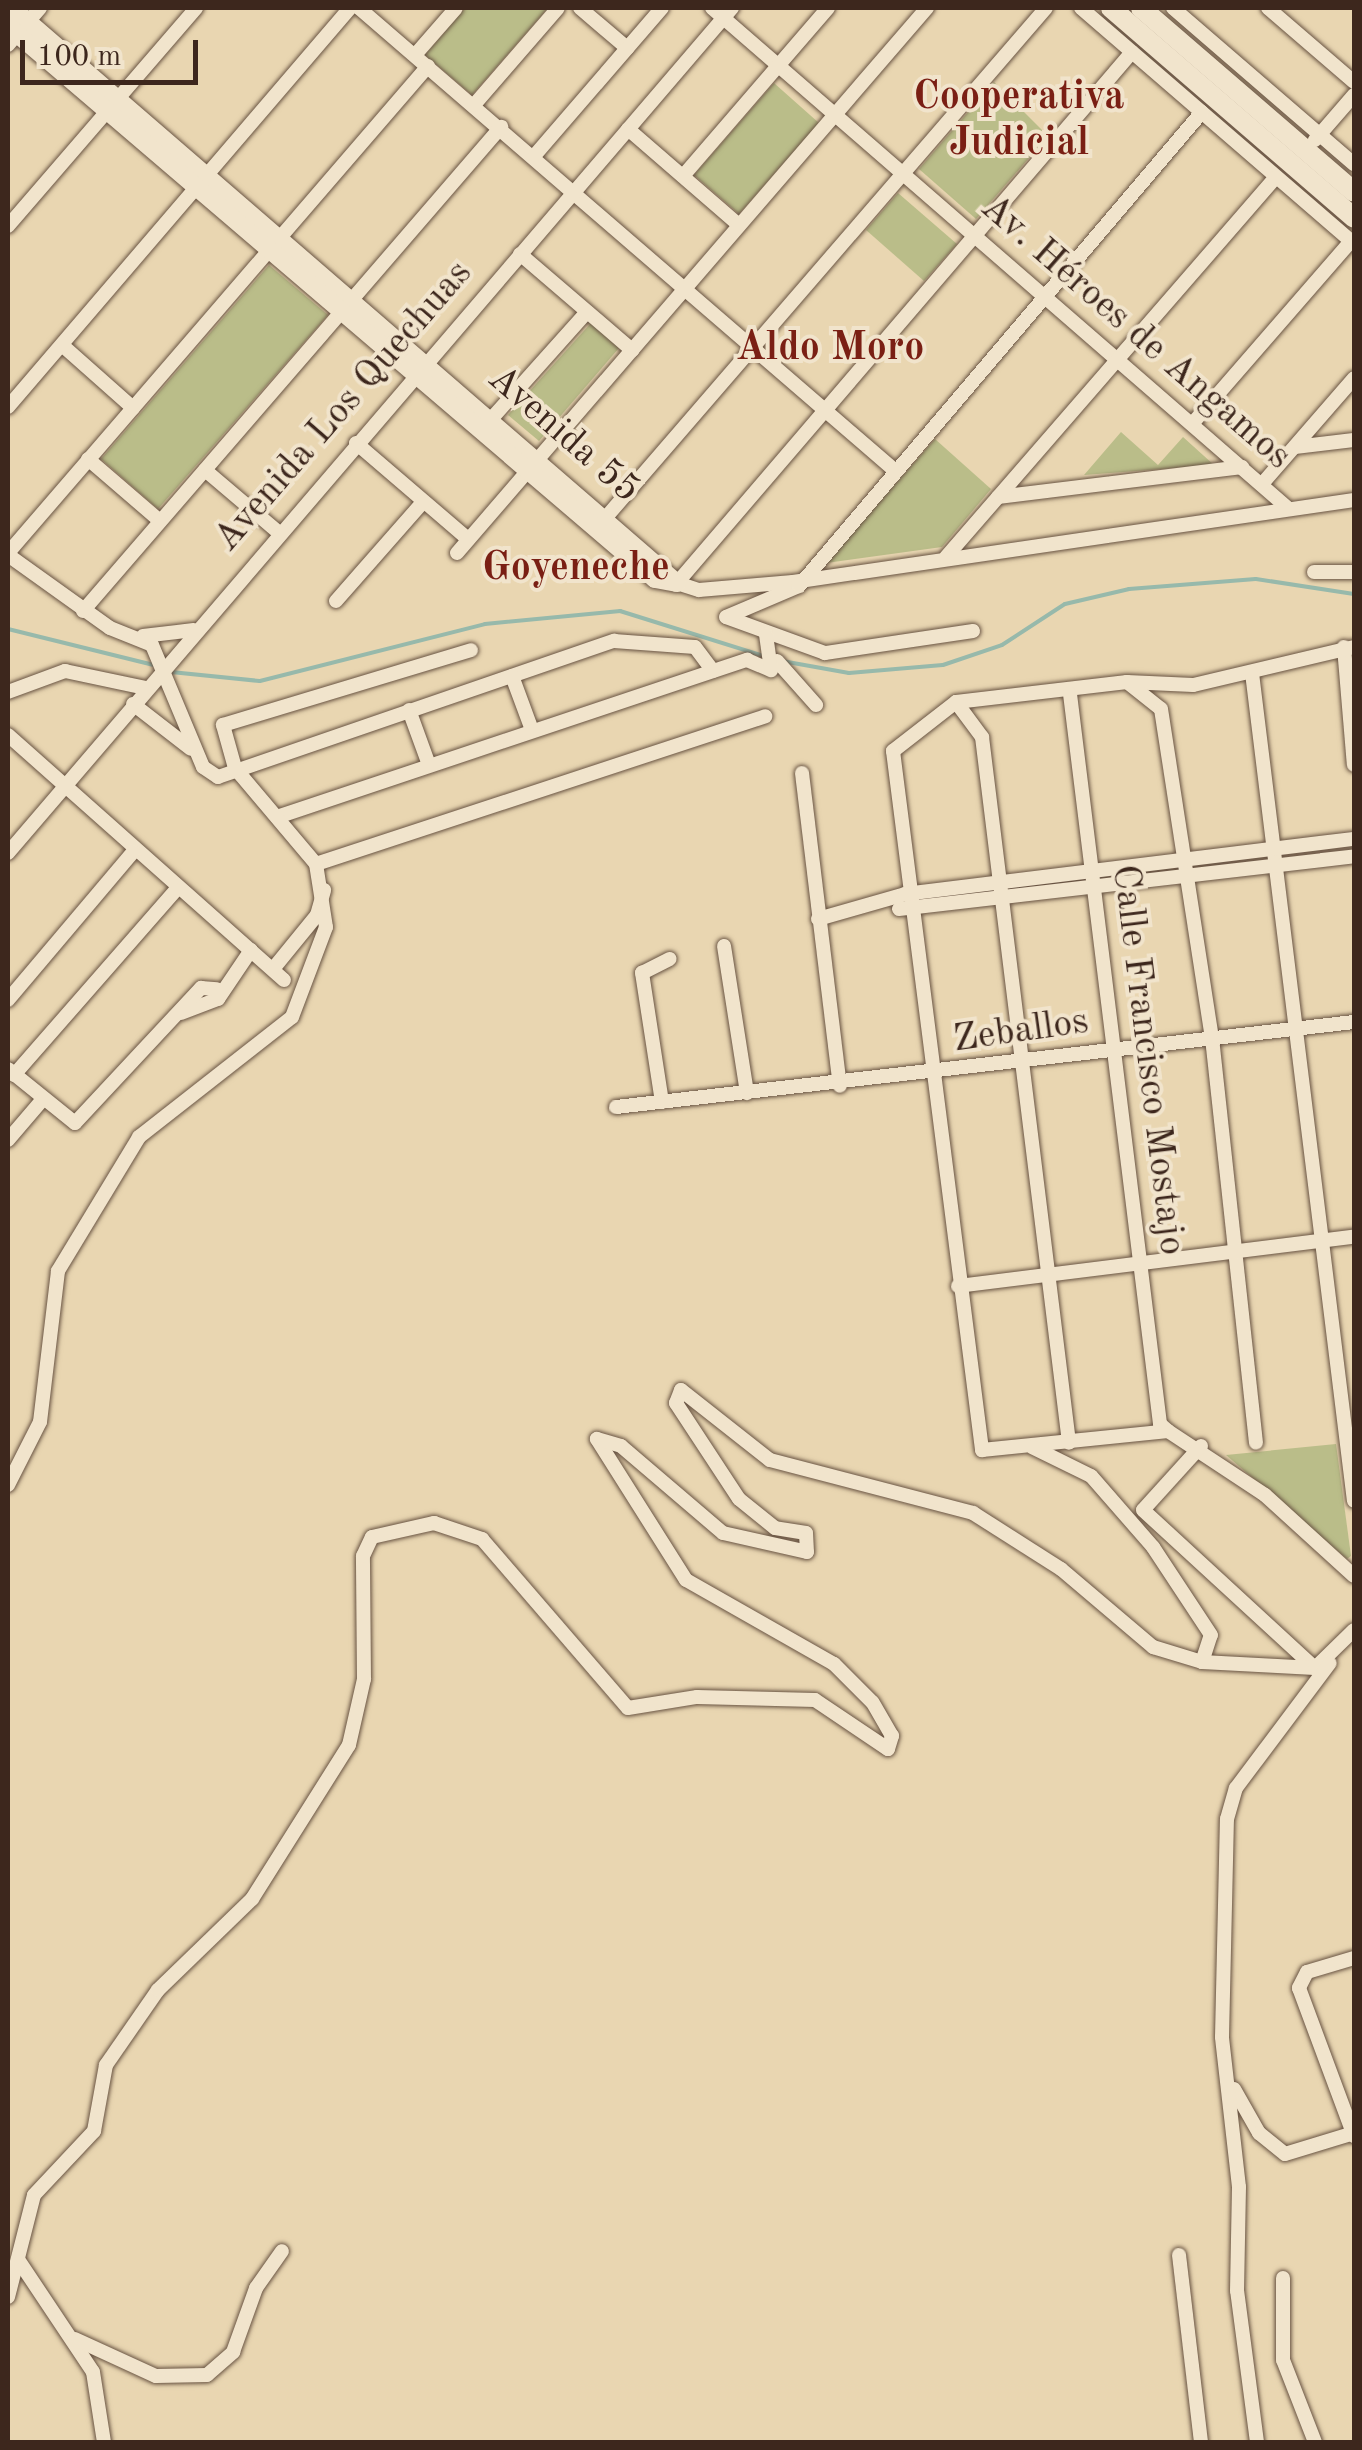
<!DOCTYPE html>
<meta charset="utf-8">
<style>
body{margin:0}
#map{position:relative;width:1362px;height:2450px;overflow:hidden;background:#e9d6b1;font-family:"Old Standard TT",serif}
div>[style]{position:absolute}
.green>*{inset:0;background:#babd89}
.stream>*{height:4px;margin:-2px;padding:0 2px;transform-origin:2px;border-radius:2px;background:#97b9ab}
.roads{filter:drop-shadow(0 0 2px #685342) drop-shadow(0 0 2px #685342)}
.minor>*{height:14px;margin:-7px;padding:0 7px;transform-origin:7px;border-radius:7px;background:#f1e4cc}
.tertiary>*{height:18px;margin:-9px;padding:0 9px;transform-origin:9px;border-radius:9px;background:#f1e4cc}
.secondary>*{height:20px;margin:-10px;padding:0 10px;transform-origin:10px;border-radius:10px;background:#f1e4cc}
span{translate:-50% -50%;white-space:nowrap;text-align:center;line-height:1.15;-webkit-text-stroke:8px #f1e4cc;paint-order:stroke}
.street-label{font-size:38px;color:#3d271d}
.neighbourhood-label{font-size:40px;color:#7a1f14;font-weight:700}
.frame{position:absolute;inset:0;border:10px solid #3d271d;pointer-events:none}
.scale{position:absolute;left:20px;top:40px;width:178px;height:45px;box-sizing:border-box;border:5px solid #3d271d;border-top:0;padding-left:12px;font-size:30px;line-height:35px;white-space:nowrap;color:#3d271d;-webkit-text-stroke:8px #f1e4cc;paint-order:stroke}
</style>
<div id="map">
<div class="green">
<i style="clip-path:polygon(465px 8px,548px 8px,472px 95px,425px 55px)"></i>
<i style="clip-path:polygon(994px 82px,1048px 136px,976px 219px,919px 169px)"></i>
<i style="clip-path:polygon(774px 83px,819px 123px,739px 214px,694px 175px)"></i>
<i style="clip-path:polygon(898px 193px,957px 244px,924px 281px,866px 230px)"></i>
<i style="clip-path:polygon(269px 265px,328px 315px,158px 509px,101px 459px)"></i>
<i style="clip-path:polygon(591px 323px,619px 348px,539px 441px,508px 415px)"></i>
<i style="clip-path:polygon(1121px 432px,1158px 465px,1183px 437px,1214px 465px,1084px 475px)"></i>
<i style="clip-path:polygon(935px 439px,991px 489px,942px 547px,826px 563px)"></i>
<i style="clip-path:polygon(1336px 1444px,1351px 1556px,1347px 1559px,1226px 1455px)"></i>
</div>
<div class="stream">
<i style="left:8px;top:629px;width:149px;rotate:13.9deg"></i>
<i style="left:782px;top:661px;width:68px;rotate:10.2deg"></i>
<i style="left:849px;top:673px;width:94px;rotate:-4.9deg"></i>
<i style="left:943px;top:665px;width:62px;rotate:-18.7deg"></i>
<i style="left:1002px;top:645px;width:75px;rotate:-33.1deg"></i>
<i style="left:1065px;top:604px;width:66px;rotate:-13.2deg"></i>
<i style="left:1129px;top:589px;width:127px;rotate:-4.5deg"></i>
<i style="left:1256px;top:579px;width:99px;rotate:8.7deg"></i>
<i style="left:171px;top:672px;width:89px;rotate:5.8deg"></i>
<i style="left:260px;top:681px;width:232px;rotate:-14.2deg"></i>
<i style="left:485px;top:624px;width:136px;rotate:-5.5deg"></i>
<i style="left:620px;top:611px;width:151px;rotate:17.4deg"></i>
</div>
<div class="roads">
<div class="minor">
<i style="left:359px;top:8px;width:705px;rotate:40.8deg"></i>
<i style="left:580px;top:8px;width:62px;rotate:40.4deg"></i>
<i style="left:712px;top:8px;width:764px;rotate:40.97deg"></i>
<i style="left:1081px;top:8px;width:361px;rotate:40.8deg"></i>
<i style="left:1173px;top:8px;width:239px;rotate:40.8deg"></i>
<i style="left:1268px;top:8px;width:113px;rotate:40.7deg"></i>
<i style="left:8px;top:45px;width:49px;rotate:-49.1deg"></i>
<i style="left:1132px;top:52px;width:699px;rotate:130.59deg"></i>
<i style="left:677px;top:583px;width:23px;rotate:18deg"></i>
<i style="left:699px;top:590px;width:94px;rotate:-4.9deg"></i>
<i style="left:793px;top:582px;width:567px;rotate:-8.32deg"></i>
<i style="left:415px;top:55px;width:62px;rotate:-48.9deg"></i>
<i style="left:474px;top:105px;width:128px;rotate:-49.1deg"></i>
<i style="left:628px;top:129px;width:147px;rotate:40.9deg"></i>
<i style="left:1315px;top:140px;width:60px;rotate:-49.1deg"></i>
<i style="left:535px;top:155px;width:194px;rotate:-49.2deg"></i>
<i style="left:683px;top:176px;width:222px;rotate:-49.2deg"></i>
<i style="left:8px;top:226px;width:288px;rotate:-49.2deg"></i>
<i style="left:520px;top:254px;width:148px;rotate:40.6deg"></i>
<i style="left:62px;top:345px;width:95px;rotate:41.6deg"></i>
<i style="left:8px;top:407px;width:526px;rotate:-49.4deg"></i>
<i style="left:493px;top:417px;width:141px;rotate:-48.2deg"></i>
<i style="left:1192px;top:424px;width:242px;rotate:-49deg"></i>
<i style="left:356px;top:443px;width:148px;rotate:40.6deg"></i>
<i style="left:1295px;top:447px;width:59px;rotate:-6.8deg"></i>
<i style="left:88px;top:459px;width:95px;rotate:40.7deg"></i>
<i style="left:205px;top:470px;width:96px;rotate:40.3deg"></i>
<i style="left:1262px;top:484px;width:140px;rotate:-49deg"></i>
<i style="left:998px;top:497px;width:246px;rotate:-7deg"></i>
<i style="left:608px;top:515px;width:670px;rotate:-49.18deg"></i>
<i style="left:8px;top:553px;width:643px;rotate:-49.22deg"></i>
<i style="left:457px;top:553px;width:720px;rotate:-49.23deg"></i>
<i style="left:8px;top:555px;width:125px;rotate:35.6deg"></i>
<i style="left:110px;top:628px;width:45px;rotate:22deg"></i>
<i style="left:152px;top:645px;width:132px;rotate:67.3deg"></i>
<i style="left:203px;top:767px;width:18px;rotate:34deg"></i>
<i style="left:218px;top:777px;width:419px;rotate:-19deg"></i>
<i style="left:614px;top:641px;width:81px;rotate:4.2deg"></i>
<i style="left:695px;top:647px;width:30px;rotate:53deg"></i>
<i style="left:946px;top:557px;width:503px;rotate:-49.03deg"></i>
<i style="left:1314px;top:572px;width:40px"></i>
<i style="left:336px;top:601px;width:132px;rotate:-48.7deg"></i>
<i style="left:83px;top:611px;width:640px;rotate:-49.18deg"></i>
<i style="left:973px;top:631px;width:150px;rotate:171.5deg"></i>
<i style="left:825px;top:653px;width:105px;rotate:-160deg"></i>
<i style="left:726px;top:617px;width:79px;rotate:-23deg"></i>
<i style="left:799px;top:586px;width:622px;rotate:-49.63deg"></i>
<i style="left:143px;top:636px;width:51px;rotate:-6.7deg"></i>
<i style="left:1344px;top:647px;width:118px;rotate:85.2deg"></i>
<i style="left:1354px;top:647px;width:165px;rotate:166.7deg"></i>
<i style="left:1193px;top:685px;width:66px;rotate:-177.4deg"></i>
<i style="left:1127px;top:682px;width:172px;rotate:173.3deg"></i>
<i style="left:956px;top:702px;width:80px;rotate:142.1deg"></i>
<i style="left:893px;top:751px;width:705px;rotate:82.74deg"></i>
<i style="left:982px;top:1450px;width:187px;rotate:-5.8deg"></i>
<i style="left:1168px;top:1431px;width:116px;rotate:33.4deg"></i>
<i style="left:1265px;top:1495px;width:120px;rotate:42.3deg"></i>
<i style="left:777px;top:661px;width:59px;rotate:48.4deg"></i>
<i style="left:1252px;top:673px;width:834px;rotate:82.98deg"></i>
<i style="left:512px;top:676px;width:58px;rotate:69.7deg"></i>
<i style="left:1127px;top:682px;width:43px;rotate:38.5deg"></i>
<i style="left:1161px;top:709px;width:333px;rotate:81.2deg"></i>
<i style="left:1212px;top:1038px;width:407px;rotate:83.8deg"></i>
<i style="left:8px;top:692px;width:61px;rotate:-20.2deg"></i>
<i style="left:65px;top:671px;width:83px;rotate:11.9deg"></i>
<i style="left:1070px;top:694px;width:736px;rotate:82.97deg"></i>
<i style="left:1160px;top:1424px;width:11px;rotate:41deg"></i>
<i style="left:956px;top:702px;width:44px;rotate:53.4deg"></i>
<i style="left:982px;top:737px;width:711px;rotate:82.97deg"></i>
<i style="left:133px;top:704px;width:73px;rotate:37.8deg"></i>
<i style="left:409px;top:710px;width:59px;rotate:70deg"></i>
<i style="left:8px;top:735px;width:369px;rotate:41.6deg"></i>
<i style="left:802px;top:773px;width:315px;rotate:83.1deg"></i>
<i style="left:277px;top:817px;width:496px;rotate:-18.5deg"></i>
<i style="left:747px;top:660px;width:26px;rotate:23deg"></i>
<i style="left:771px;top:670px;width:36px;rotate:-98deg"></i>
<i style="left:8px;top:853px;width:1113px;rotate:-49.41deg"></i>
<i style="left:316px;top:864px;width:473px;rotate:-18.2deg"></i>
<i style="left:899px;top:909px;width:458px;rotate:-6.6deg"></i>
<i style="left:818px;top:919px;width:91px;rotate:-16deg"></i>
<i style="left:905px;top:894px;width:452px;rotate:-7deg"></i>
<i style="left:724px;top:946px;width:149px;rotate:81.1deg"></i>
<i style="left:273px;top:969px;width:70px;rotate:-50.8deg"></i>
<i style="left:317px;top:915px;width:26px;rotate:-74deg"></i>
<i style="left:8px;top:1000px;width:194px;rotate:-49.8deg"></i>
<i style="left:181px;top:1013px;width:40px;rotate:-21deg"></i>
<i style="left:218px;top:999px;width:59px;rotate:-56deg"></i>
<i style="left:8px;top:1069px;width:86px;rotate:38.9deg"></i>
<i style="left:75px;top:1123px;width:185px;rotate:-47deg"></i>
<i style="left:201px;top:988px;width:16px;rotate:4deg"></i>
<i style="left:14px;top:1075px;width:246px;rotate:-48.8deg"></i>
<i style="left:662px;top:1102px;width:131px;rotate:-98.8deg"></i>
<i style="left:642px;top:973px;width:31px;rotate:-27deg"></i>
<i style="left:616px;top:1107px;width:743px;rotate:-6.57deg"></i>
<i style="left:8px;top:1140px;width:54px;rotate:-49.5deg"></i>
<i style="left:958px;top:1286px;width:399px;rotate:-7.1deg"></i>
<i style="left:1201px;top:1446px;width:86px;rotate:132.2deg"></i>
<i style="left:1143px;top:1510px;width:234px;rotate:42.6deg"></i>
<i style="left:8px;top:1485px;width:71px;rotate:-63.1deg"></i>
<i style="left:40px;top:1422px;width:152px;rotate:-83.2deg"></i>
<i style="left:58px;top:1271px;width:157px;rotate:-58.8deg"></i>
<i style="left:139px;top:1137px;width:194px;rotate:-38.1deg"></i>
<i style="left:292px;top:1017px;width:96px;rotate:-69.3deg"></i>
<i style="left:326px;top:927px;width:64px;rotate:-99deg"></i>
<i style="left:316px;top:864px;width:126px;rotate:-130.2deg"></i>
<i style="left:235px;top:768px;width:45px;rotate:-105.6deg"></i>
<i style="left:223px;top:725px;width:259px;rotate:-16.8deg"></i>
<i style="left:1202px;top:1662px;width:113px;rotate:3deg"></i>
<i style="left:1315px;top:1668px;width:54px;rotate:-44.3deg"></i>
<i style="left:1354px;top:1958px;width:49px;rotate:163.4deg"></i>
<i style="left:1307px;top:1972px;width:18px;rotate:117deg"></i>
<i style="left:1299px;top:1988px;width:158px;rotate:69.6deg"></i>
<i style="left:1234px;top:2089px;width:51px;rotate:60.4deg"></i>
<i style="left:1259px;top:2133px;width:33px;rotate:39deg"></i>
<i style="left:1285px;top:2154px;width:72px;rotate:-16.9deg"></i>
<i style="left:1179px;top:2255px;width:188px;rotate:83.3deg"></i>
<i style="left:19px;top:2261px;width:133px;rotate:56.3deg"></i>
<i style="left:93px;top:2372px;width:71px;rotate:81.1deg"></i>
<i style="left:1283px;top:2278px;width:82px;rotate:90deg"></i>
<i style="left:1283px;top:2360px;width:88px;rotate:68.7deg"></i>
<i style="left:8px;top:2297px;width:105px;rotate:-75.7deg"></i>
<i style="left:34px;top:2195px;width:88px;rotate:-46.8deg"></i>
<i style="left:94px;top:2131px;width:67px;rotate:-79.7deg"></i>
<i style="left:106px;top:2065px;width:91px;rotate:-55.3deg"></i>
<i style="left:158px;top:1990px;width:131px;rotate:-44.1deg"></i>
<i style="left:252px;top:1899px;width:182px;rotate:-57.8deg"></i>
<i style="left:349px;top:1745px;width:68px;rotate:-77.2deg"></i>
<i style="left:364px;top:1679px;width:123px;rotate:-90.5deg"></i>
<i style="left:363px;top:1556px;width:21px;rotate:-65deg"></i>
<i style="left:372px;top:1537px;width:64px;rotate:-12.7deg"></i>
<i style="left:434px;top:1523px;width:51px;rotate:18.4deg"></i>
<i style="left:482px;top:1539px;width:223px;rotate:49.2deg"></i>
<i style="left:628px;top:1708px;width:70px;rotate:-9.1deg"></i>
<i style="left:697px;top:1697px;width:118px;rotate:1.5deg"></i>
<i style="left:815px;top:1700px;width:88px;rotate:33.9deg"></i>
<i style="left:888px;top:1749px;width:14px;rotate:-73deg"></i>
<i style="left:892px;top:1736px;width:39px;rotate:-120deg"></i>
<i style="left:872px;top:1702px;width:54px;rotate:-135deg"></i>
<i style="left:834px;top:1664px;width:170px;rotate:-150.4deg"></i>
<i style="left:686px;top:1580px;width:167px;rotate:-122.3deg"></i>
<i style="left:597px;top:1439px;width:25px;rotate:16deg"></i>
<i style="left:621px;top:1446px;width:134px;rotate:40.5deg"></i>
<i style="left:723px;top:1533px;width:86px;rotate:12.7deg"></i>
<i style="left:807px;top:1552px;width:19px;rotate:-93deg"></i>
<i style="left:806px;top:1533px;width:31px;rotate:-171deg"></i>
<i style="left:775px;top:1528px;width:46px;rotate:-141.1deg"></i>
<i style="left:739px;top:1499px;width:115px;rotate:-123.3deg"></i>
<i style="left:676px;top:1403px;width:14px;rotate:-69deg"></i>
<i style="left:681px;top:1390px;width:113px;rotate:38.2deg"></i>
<i style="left:770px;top:1460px;width:210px;rotate:14.6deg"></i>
<i style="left:973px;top:1513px;width:104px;rotate:32.5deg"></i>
<i style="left:1061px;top:1569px;width:121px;rotate:40.3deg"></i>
<i style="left:1153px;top:1647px;width:51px;rotate:17deg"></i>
<i style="left:1202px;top:1662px;width:28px;rotate:-72deg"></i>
<i style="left:1211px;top:1635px;width:105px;rotate:-123.4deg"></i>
<i style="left:1153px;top:1547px;width:94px;rotate:-131.1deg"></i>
<i style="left:1091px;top:1476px;width:66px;rotate:-153.8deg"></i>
<i style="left:75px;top:2339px;width:89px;rotate:24.6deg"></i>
<i style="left:156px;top:2376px;width:51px;rotate:-1.1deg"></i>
<i style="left:207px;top:2375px;width:35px;rotate:-41deg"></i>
<i style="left:233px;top:2352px;width:68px;rotate:-70.2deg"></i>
<i style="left:256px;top:2288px;width:45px;rotate:-54.9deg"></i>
<i style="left:1257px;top:2442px;width:152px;rotate:-97.5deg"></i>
<i style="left:1237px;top:2291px;width:104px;rotate:-88.9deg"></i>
<i style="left:1239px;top:2187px;width:151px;rotate:-96.5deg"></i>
<i style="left:1222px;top:2037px;width:218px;rotate:-88.7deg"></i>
<i style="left:1227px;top:1819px;width:32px;rotate:-74deg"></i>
<i style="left:1236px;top:1788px;width:156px;rotate:-53.1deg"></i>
</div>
<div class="tertiary">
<i style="left:12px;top:8px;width:879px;rotate:40.85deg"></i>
<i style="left:8px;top:26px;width:851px;rotate:40.52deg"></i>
<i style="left:655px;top:579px;width:22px;rotate:10deg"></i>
</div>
<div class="secondary">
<i style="left:1111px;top:8px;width:321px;rotate:40.8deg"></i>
<i style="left:1141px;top:8px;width:281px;rotate:40.8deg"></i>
</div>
</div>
<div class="street-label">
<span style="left:1135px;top:333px;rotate:41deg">Av. Héroes de Angamos</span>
<span style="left:344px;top:407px;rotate:-49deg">Avenida Los Quechuas</span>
<span style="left:563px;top:435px;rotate:41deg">Avenida 55</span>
<span style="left:1021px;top:1032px;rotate:-8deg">Zeballos</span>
<span style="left:1147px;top:1060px;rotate:83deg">Calle Francisco Mostajo</span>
</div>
<div class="neighbourhood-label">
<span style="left:1019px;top:121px">Cooperativa<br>Judicial</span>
<span style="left:830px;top:349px">Aldo Moro</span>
<span style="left:576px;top:569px">Goyeneche</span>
</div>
<div class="frame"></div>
<div class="scale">100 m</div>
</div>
